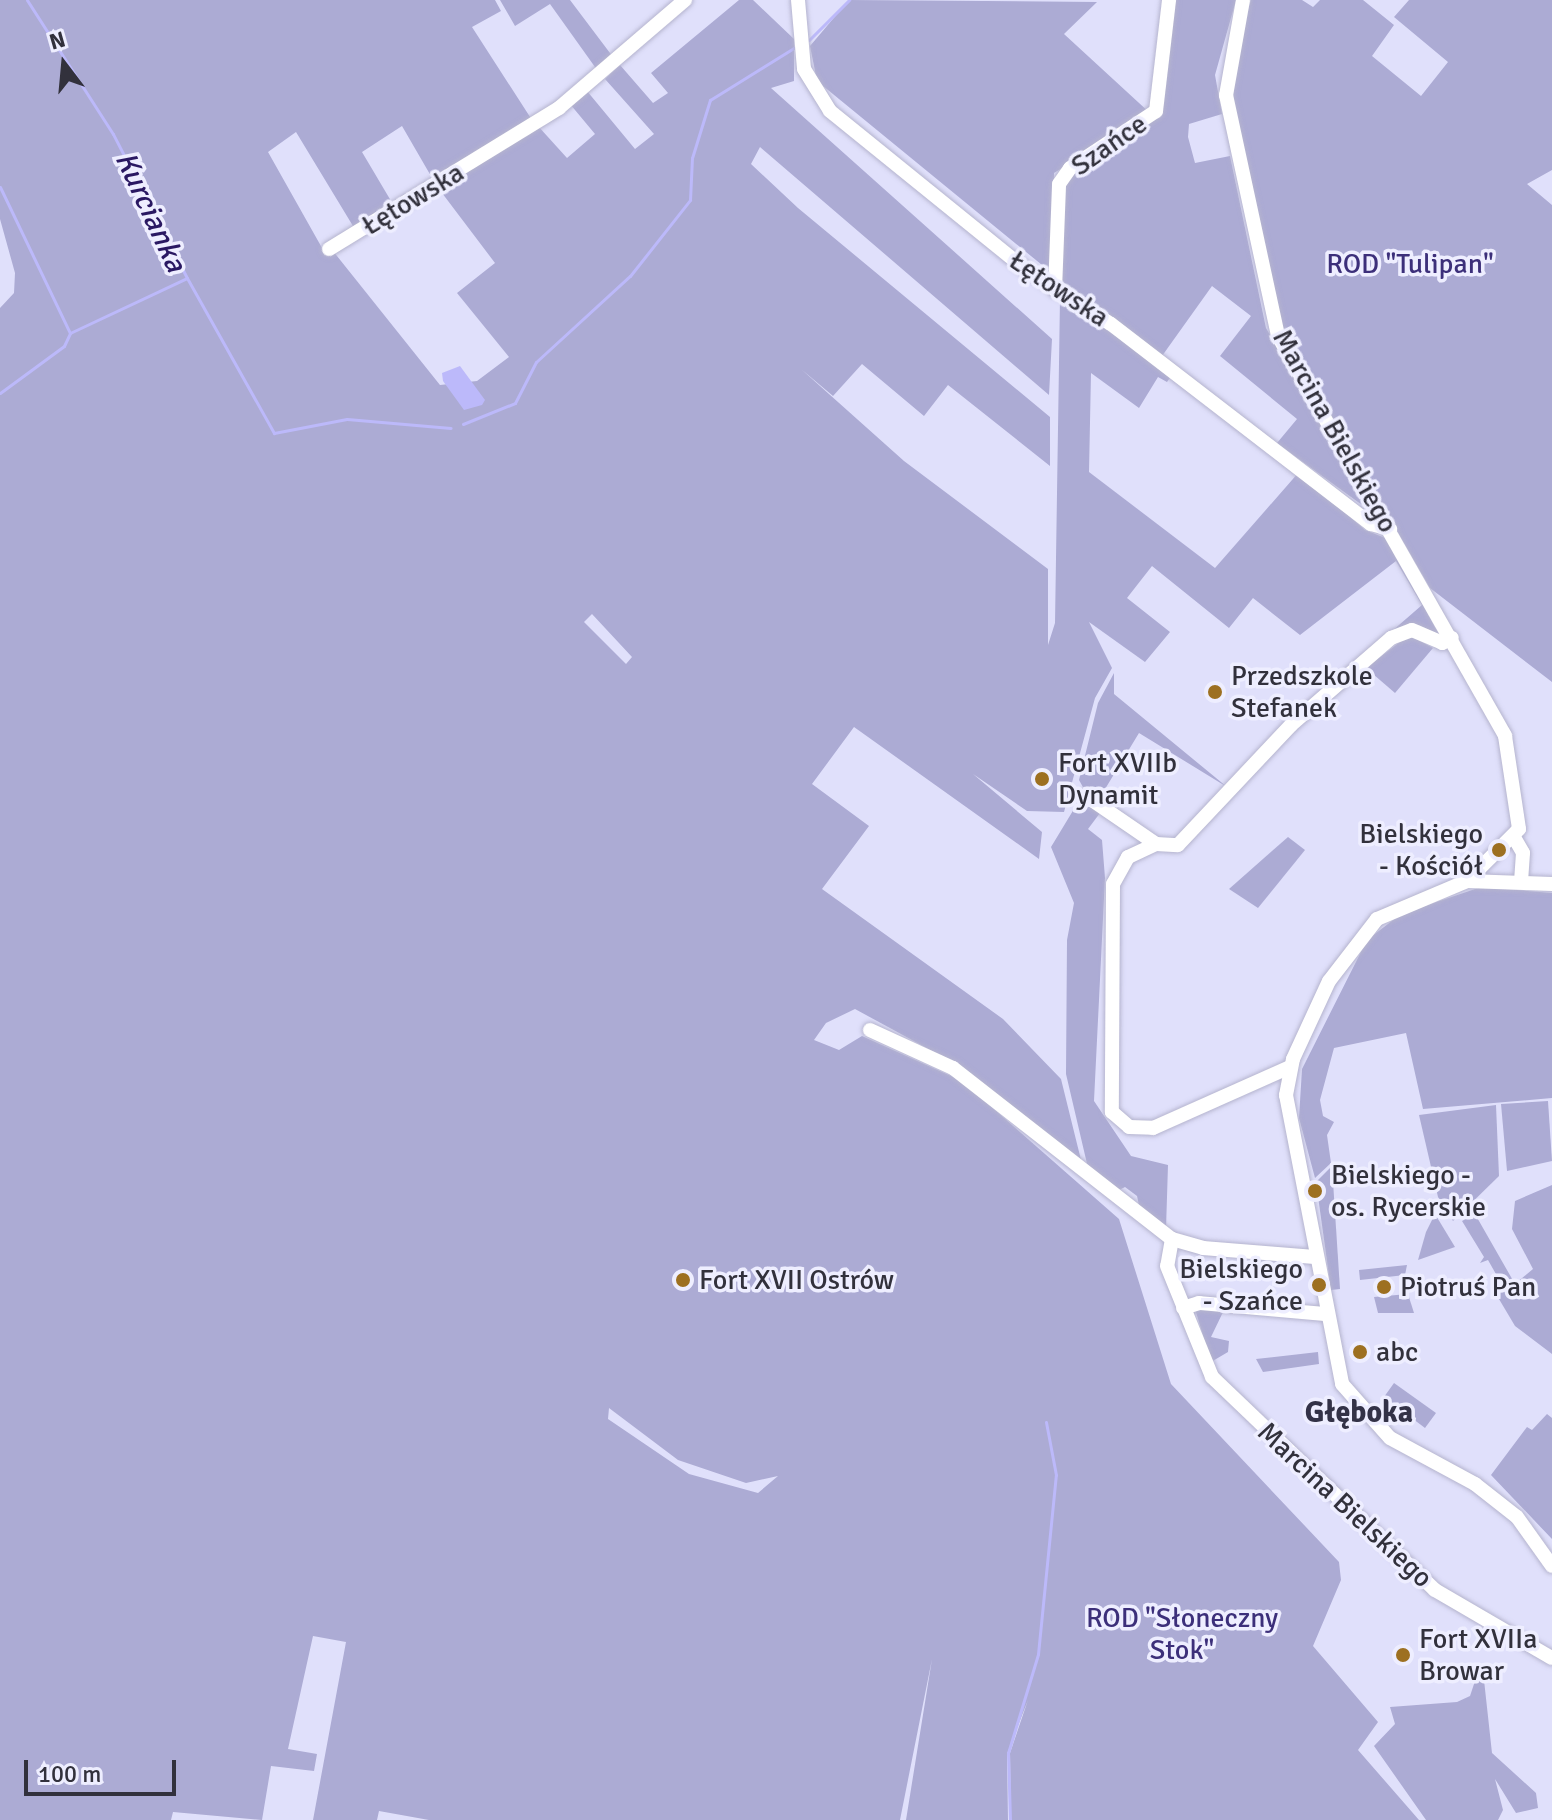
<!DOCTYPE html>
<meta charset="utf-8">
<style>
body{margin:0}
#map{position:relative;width:1552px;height:1820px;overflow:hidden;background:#e0e0fb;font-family:Signika,sans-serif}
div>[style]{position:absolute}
.green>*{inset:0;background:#acabd4}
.water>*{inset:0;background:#bcb9fa}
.stream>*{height:3px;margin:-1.5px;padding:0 1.5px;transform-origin:1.5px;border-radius:1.5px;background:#bcb9fa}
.roads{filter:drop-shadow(0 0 2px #b5b4ce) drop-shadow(0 0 2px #b5b4ce)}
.minor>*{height:14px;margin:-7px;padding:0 7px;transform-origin:7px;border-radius:7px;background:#fff}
.dots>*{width:22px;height:22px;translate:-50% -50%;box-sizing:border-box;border:4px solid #eef;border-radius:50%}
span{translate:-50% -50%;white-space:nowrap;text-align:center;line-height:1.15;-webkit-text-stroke:7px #eef;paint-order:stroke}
.street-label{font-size:28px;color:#32313c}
.park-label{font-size:28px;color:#3c2f7a}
.poi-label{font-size:28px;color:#32313c}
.left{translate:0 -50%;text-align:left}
.right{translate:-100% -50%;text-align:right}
.water-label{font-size:30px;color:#2a1862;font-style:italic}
.neighbourhood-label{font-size:30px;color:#333247;font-weight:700}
.north{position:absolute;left:24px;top:24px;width:80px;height:80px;-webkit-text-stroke:6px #eef;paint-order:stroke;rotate:344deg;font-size:22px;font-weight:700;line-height:32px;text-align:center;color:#32313c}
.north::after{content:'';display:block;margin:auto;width:28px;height:36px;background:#32313c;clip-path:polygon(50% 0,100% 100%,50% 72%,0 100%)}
.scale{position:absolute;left:24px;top:1760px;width:152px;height:36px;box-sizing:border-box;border:4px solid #32313c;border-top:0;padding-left:10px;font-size:24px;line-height:28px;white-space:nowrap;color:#32313c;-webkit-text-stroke:6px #eef;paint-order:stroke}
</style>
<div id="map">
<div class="green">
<i style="clip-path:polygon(evenodd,0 0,495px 0,501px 11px,472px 27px,532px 120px,435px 183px,402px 126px,362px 152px,394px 206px,356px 231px,296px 132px,268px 152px,326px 255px,333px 251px,440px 385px,477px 381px,509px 357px,457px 293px,495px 263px,439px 189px,538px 126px,567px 158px,595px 134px,570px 104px,587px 91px,635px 149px,654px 134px,605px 79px,620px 65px,653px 103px,668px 93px,651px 73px,739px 0,753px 0,794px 39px,794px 81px,771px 88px,1052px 339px,1049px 395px,760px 147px,751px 164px,798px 208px,1050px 417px,1050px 466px,948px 385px,924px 416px,862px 364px,833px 396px,801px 369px,904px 461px,1048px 569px,1048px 645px,1055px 623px,1060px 298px,1172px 375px,1167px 382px,1158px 377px,1139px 408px,1091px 373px,1089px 472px,1215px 568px,1299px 472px,1365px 530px,1388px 539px,1439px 635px,1419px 625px,1391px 632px,1422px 605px,1396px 561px,1300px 635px,1253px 598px,1229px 628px,1152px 566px,1127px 598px,1170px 632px,1145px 662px,1089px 622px,1112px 668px,1095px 698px,1064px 812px,1027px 811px,973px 774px,1042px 832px,1039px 859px,854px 727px,812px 784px,869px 826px,822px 889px,1003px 1019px,1061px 1079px,1081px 1160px,945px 1058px,855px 1009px,826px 1023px,814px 1040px,839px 1050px,862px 1036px,962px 1081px,1119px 1219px,1171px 1384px,1339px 1562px,1341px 1580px,1313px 1646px,1378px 1722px,1358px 1750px,1419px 1820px,1011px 1820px,1010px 1753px,1028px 1700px,1007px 1754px,1008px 1820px,906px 1820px,932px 1659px,900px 1820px,429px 1820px,379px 1811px,377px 1820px,313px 1820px,346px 1642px,313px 1636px,288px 1749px,317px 1754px,314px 1771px,271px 1766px,262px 1820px,173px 1812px,171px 1820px,0 1820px,0 308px,14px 293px,15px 273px,0 219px,0 0,592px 614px,632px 657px,626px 664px,584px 622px,592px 614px,0 0,609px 1408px,678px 1460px,746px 1483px,778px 1476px,758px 1493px,689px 1474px,608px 1419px,609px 1408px)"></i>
<i style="clip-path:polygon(500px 0,570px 0,616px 61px,600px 74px,550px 4px,515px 26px)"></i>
<i style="clip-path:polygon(849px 0,1097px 2px,1064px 34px,1151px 114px,1054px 173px,1053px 274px,817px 81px,810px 46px)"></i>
<i style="clip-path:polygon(1174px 0,1236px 0,1215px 75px,1222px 114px,1189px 124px,1188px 137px,1195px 163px,1230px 156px,1266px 328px,1365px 499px,1362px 505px,1277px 443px,1297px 419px,1220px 356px,1251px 316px,1212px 286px,1162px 356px,1058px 284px,1062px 192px,1074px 170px,1161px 112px)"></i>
<i style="clip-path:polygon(1251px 0,1302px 0,1313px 7px,1320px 0,1363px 0,1394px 25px,1372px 56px,1421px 96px,1448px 62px,1394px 17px,1409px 0,1552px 0,1552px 170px,1527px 184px,1552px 205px,1552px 682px,1430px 588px,1282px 331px,1237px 138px,1231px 66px)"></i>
<i style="clip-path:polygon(1409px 635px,1433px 648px,1395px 693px,1366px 668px)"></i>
<i style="clip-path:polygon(1114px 673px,1114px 694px,1227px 787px,1139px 733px,1099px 799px,1084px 789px,1079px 780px,1098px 703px)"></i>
<i style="clip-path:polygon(1088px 803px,1100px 813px,1088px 829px,1102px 840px,1105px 878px,1094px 1101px,1131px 1156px,1168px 1165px,1166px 1229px,1140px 1210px,1137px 1196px,1125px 1187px,1115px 1192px,1088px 1168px,1066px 1074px,1067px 940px,1074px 903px,1051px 847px,1074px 809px)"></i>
<i style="clip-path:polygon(1288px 837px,1305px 850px,1258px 908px,1229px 889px)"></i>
<i style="clip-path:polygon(1481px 887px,1552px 893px,1552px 1098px,1423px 1109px,1406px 1033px,1334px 1048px,1320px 1100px,1323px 1116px,1334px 1122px,1327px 1135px,1331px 1163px,1315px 1178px,1299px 1118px,1302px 1069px,1367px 940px,1401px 914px)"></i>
<i style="clip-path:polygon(1548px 1101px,1552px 1161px,1507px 1171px,1501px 1104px)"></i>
<i style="clip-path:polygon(1496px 1105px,1499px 1176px,1453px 1221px,1438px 1197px,1419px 1115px)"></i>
<i style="clip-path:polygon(1332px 1166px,1340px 1289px,1331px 1290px,1316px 1182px)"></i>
<i style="clip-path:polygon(1552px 1185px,1552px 1354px,1515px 1326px,1496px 1294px,1501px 1283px,1488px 1260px,1480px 1263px,1484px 1257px,1462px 1221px,1475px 1214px,1515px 1284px,1533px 1269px,1512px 1229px,1515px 1201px)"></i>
<i style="clip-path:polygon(1435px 1214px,1455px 1247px,1418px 1260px,1426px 1232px)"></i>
<i style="clip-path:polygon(1407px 1265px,1405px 1275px,1360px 1280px,1359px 1270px)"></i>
<i style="clip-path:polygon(1408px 1294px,1414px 1313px,1378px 1313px,1374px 1297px)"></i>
<i style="clip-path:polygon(1195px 1309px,1224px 1310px,1211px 1337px,1229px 1341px,1228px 1352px,1211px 1362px)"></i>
<i style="clip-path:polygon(1318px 1352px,1319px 1364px,1263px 1372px,1256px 1359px)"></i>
<i style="clip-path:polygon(1394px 1383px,1436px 1413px,1425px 1428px,1384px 1397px)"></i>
<i style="clip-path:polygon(1547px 1414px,1552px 1418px,1552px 1539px,1491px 1475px,1527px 1427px,1532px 1430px)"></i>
<i style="clip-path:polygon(1477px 1675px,1484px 1680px,1492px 1753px,1536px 1793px,1538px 1808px,1516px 1813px,1495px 1779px,1503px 1810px,1498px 1820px,1426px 1820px,1374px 1746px,1395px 1724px,1390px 1707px,1457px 1702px,1470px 1696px)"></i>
</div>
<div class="water">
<i style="clip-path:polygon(460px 366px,485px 400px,482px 405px,464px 410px,443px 381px,442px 373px)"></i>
</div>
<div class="stream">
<i style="left:809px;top:40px;width:57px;rotate:-45deg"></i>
<i style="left:0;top:187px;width:162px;rotate:64.4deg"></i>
<i style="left:187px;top:278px;width:178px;rotate:60.7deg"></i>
<i style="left:274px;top:433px;width:74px;rotate:-10.9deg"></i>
<i style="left:347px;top:419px;width:104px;rotate:4.9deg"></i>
<i style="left:0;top:393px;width:79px;rotate:-36.3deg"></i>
<i style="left:64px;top:346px;width:14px;rotate:-65deg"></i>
<i style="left:70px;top:333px;width:129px;rotate:-25.2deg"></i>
<i style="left:187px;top:278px;width:162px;rotate:-117.2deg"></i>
<i style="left:113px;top:134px;width:159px;rotate:-122.7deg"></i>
<i style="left:463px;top:424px;width:56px;rotate:-22deg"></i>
<i style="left:515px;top:403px;width:46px;rotate:-62.9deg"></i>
<i style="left:536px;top:362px;width:127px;rotate:-42.5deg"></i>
<i style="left:630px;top:276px;width:97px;rotate:-51.7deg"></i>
<i style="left:690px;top:200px;width:42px;rotate:-87.3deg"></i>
<i style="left:692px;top:158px;width:61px;rotate:-72.8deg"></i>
<i style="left:710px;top:100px;width:99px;rotate:-31.8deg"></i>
<i style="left:1010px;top:1820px;width:67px;rotate:-91.7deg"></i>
<i style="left:1008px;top:1753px;width:103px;rotate:-73.1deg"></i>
<i style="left:1038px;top:1654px;width:180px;rotate:-84.3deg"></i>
<i style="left:1056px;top:1475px;width:54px;rotate:-100.7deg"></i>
</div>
<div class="roads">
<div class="minor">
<i style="left:798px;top:0;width:69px;rotate:85deg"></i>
<i style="left:804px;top:69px;width:49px;rotate:58.2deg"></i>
<i style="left:830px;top:111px;width:245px;rotate:39deg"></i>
<i style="left:1020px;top:265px;width:108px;rotate:33deg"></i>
<i style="left:1111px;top:324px;width:328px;rotate:37.6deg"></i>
<i style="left:1371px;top:524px;width:20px;rotate:15deg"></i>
<i style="left:1243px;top:0;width:97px;rotate:100.1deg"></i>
<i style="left:1226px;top:95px;width:247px;rotate:77.8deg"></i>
<i style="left:1278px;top:336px;width:460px;rotate:60.4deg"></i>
<i style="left:1505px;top:736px;width:94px;rotate:81.4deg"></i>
<i style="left:1519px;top:829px;width:74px;rotate:135deg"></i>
<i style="left:329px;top:249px;width:270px;rotate:-31.5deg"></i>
<i style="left:559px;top:108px;width:166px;rotate:-40.6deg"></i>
<i style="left:1055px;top:290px;width:106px;rotate:-87.8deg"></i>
<i style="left:1059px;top:184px;width:19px;rotate:-55deg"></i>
<i style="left:1070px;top:168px;width:103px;rotate:-33.5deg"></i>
<i style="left:1156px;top:111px;width:112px;rotate:-83.3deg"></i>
<i style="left:1086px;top:796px;width:85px;rotate:34.4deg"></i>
<i style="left:1156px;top:844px;width:22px;rotate:3deg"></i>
<i style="left:1178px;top:845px;width:165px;rotate:-46.7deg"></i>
<i style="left:1291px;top:725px;width:133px;rotate:-41deg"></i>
<i style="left:1391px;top:638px;width:22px;rotate:-21deg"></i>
<i style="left:1412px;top:630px;width:33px;rotate:23deg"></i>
<i style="left:1442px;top:643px;width:11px;rotate:-27deg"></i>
<i style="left:1515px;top:839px;width:16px;rotate:60deg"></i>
<i style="left:1523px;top:853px;width:27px;rotate:94deg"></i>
<i style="left:1156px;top:844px;width:31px;rotate:155deg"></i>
<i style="left:1128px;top:857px;width:31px;rotate:119deg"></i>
<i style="left:1113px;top:884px;width:228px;rotate:90.3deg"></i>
<i style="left:1112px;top:1112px;width:23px;rotate:41deg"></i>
<i style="left:1129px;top:1127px;width:24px;rotate:2deg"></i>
<i style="left:1153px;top:1128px;width:150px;rotate:-24deg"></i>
<i style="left:1552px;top:884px;width:85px;rotate:-178deg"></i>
<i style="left:1467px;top:881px;width:98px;rotate:157.1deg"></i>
<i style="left:1377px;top:919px;width:78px;rotate:127.7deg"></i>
<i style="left:1329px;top:981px;width:86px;rotate:114.8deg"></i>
<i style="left:1293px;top:1059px;width:37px;rotate:101deg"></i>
<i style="left:1286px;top:1095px;width:294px;rotate:79deg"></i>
<i style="left:1342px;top:1384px;width:72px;rotate:48.4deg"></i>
<i style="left:1390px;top:1438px;width:97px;rotate:28.4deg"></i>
<i style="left:1475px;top:1484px;width:53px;rotate:38.2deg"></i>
<i style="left:1517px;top:1517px;width:60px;rotate:54.5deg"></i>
<i style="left:870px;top:1030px;width:91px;rotate:24.6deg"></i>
<i style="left:953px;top:1068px;width:278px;rotate:38deg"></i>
<i style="left:1172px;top:1239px;width:32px;rotate:16deg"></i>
<i style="left:1203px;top:1248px;width:112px;rotate:4.6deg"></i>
<i style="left:1172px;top:1239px;width:27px;rotate:100deg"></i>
<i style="left:1167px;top:1266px;width:120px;rotate:67.9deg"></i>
<i style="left:1212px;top:1377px;width:308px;rotate:43.7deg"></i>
<i style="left:1435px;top:1590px;width:135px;rotate:30.2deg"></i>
<i style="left:1183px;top:1308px;width:17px;rotate:-17deg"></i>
<i style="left:1199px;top:1303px;width:125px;rotate:5deg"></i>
</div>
</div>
<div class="dots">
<i style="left:1215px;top:692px;background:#9d7021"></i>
<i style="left:1042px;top:779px;background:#9d7021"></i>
<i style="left:1499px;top:850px;background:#9d7021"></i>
<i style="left:1315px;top:1191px;background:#9d7021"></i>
<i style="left:683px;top:1280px;background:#9d7021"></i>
<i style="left:1319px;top:1285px;background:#9d7021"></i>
<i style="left:1384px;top:1287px;background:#9d7021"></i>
<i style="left:1360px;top:1352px;background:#9d7021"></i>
<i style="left:1403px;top:1655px;background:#9d7021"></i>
</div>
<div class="street-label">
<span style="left:1109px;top:145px;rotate:-35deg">Szańce</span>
<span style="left:413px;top:199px;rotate:-31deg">Łętowska</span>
<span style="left:1059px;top:289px;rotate:34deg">Łętowska</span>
<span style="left:1335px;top:431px;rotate:61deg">Marcina Bielskiego</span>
<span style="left:1345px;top:1505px;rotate:43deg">Marcina Bielskiego</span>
</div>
<div class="park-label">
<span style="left:1410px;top:264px">ROD "Tulipan"</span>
<span style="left:1182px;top:1634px">ROD "Słoneczny<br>Stok"</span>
</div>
<div class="poi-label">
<span class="left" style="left:1231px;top:692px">Przedszkole<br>Stefanek</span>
<span class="left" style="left:1058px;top:779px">Fort XVIIb<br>Dynamit</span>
<span class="right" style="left:1483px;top:850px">Bielskiego<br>- Kościół</span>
<span class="left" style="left:1331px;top:1191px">Bielskiego -<br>os. Rycerskie</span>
<span class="right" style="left:1303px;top:1285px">Bielskiego<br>- Szańce</span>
<span class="left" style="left:699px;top:1280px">Fort XVII Ostrów</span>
<span class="left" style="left:1400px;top:1287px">Piotruś Pan</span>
<span class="left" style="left:1376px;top:1352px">abc</span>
<span class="left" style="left:1419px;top:1655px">Fort XVIIa<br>Browar</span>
</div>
<div class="water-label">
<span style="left:150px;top:212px;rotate:65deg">Kurcianka</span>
</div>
<div class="neighbourhood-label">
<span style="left:1359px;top:1413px">Głęboka</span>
</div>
<div class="north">N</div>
<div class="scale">100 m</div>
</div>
